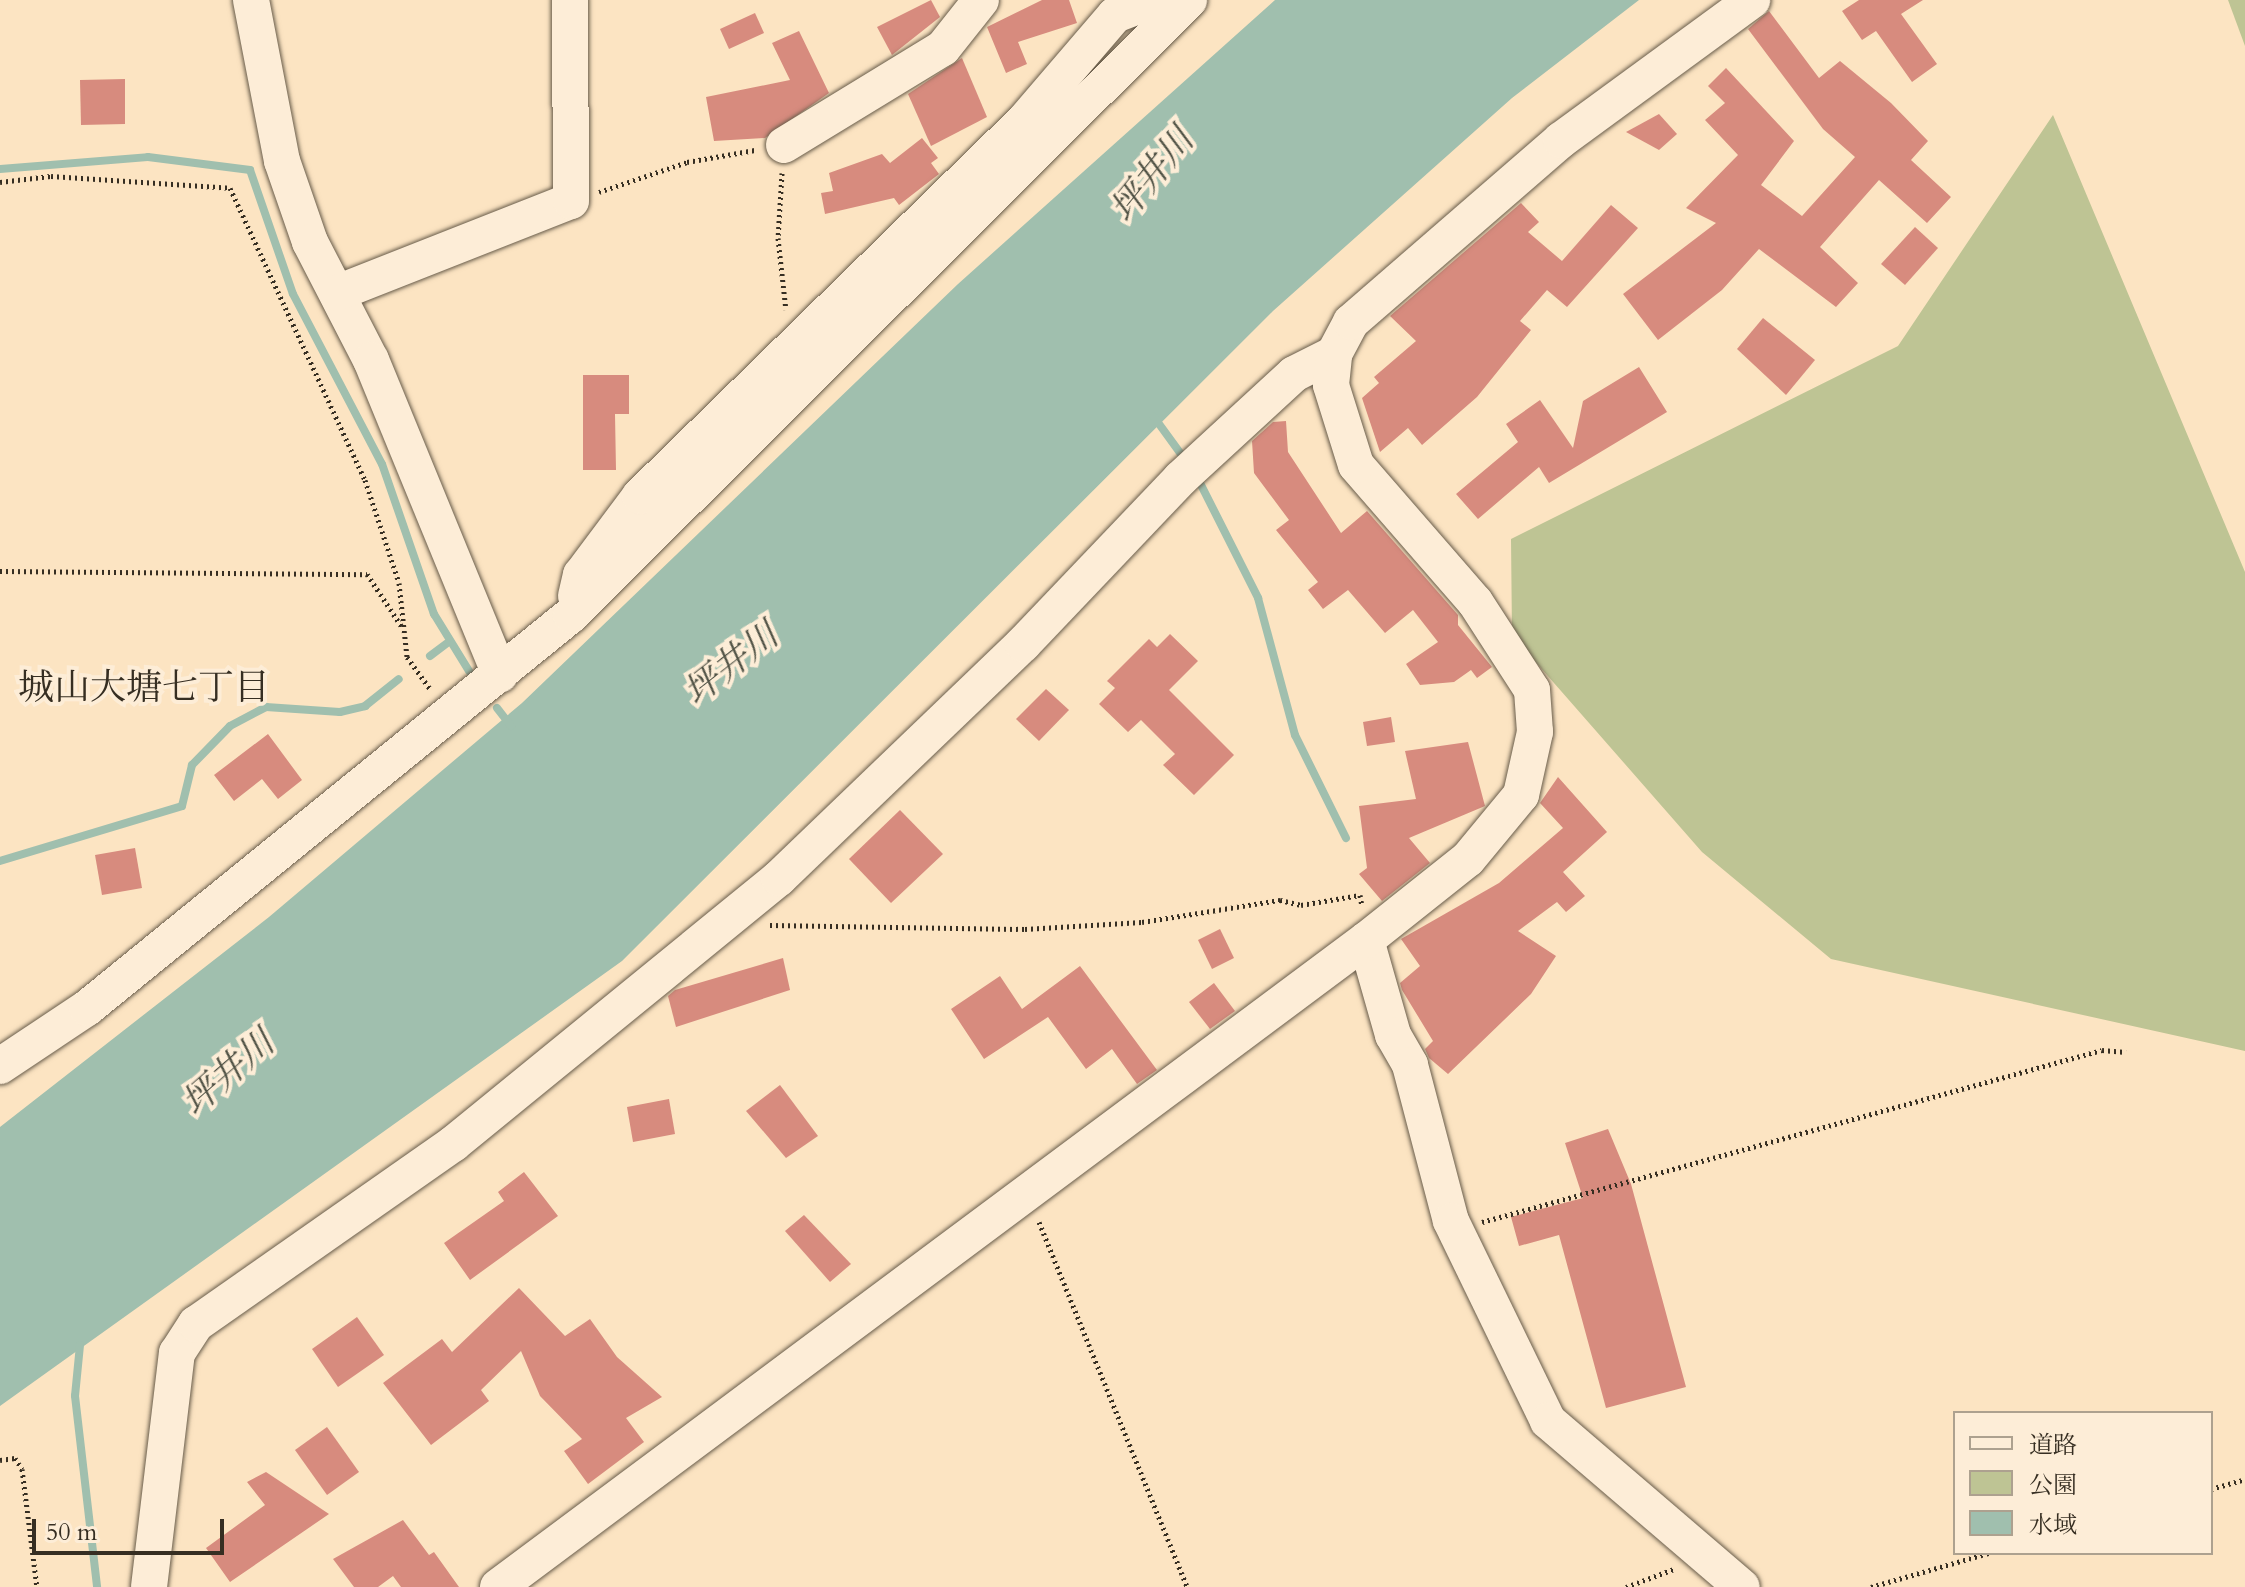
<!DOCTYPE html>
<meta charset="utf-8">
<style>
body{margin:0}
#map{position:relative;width:2245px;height:1587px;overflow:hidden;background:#fce4c2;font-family:Cardo,"Noto Serif JP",serif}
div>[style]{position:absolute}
.green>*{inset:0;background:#bec494}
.water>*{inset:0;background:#a0bfae}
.stream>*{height:8px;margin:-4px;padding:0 4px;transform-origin:4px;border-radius:4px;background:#a0bfae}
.building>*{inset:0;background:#d78b7e}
.path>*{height:5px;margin-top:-2.5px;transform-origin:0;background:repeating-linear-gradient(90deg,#362e22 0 2px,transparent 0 6px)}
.roads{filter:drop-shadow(0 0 2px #685c4a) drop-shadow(0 0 2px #685c4a)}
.minor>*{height:36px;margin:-18px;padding:0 18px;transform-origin:18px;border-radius:18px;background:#fdedd7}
span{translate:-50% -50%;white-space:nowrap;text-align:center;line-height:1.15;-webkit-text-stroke:8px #fdedd7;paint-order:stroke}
.water-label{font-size:36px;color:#505245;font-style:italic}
.neighbourhood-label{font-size:36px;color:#362e22}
.legend{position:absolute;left:1953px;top:1411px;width:260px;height:144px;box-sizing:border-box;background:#fdedd7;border:2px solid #ada18f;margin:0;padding:10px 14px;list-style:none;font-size:24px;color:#362e22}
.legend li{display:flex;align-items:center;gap:16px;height:40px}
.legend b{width:40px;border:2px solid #ada18f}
.scale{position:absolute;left:32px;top:1519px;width:192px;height:36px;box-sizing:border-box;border:4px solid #362e22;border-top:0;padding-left:10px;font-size:24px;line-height:28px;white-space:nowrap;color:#362e22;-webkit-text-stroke:6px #fdedd7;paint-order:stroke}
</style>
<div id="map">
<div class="green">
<i style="clip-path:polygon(2228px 0,2245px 0,2245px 46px)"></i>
<i style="clip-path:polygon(2053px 115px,2245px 572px,2245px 1051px,1831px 959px,1702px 852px,1512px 635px,1511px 539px,1898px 346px)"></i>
</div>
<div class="water">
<i style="clip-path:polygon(1275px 0,1639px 0,1512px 98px,1273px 311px,622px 961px,0 1406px,0 1127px,269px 917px,522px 703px,958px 284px)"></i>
</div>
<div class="stream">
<i style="left:0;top:169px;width:148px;rotate:-4.6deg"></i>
<i style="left:148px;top:157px;width:103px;rotate:7.3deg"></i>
<i style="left:250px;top:170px;width:131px;rotate:70.9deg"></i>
<i style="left:293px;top:294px;width:192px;rotate:62.4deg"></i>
<i style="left:382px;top:464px;width:159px;rotate:70.9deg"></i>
<i style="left:434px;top:614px;width:67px;rotate:58.4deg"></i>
<i style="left:1154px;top:417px;width:54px;rotate:54deg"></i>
<i style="left:1196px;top:475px;width:138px;rotate:63.2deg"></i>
<i style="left:1258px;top:598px;width:142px;rotate:74.9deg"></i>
<i style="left:1295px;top:735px;width:115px;rotate:63.7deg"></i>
<i style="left:430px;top:656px;width:21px;rotate:-37deg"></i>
<i style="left:497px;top:708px;width:23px;rotate:52deg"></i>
<i style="left:0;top:861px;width:190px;rotate:-16.8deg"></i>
<i style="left:182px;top:806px;width:42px;rotate:-76.3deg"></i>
<i style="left:192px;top:765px;width:54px;rotate:-45.7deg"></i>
<i style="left:230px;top:726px;width:41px;rotate:-27.8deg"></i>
<i style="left:266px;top:707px;width:74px;rotate:3.9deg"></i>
<i style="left:340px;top:712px;width:26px;rotate:-13deg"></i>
<i style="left:365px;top:706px;width:43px;rotate:-38.5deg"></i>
<i style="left:80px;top:1345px;width:51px;rotate:95.6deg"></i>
<i style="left:75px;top:1396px;width:192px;rotate:83.4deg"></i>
</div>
<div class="building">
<i style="clip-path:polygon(931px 0,940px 17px,892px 55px,877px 27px)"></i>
<i style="clip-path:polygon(1042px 0,1069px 0,1077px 23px,1018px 42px,1027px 64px,1006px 73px,987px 27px)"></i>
<i style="clip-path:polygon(1859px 0,1923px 0,1901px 14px,1937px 64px,1912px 82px,1876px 31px,1862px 40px,1842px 11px)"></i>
<i style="clip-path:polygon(1769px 11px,1819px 78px,1840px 61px,1891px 103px,1928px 141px,1911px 160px,1951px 197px,1927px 223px,1879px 180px,1820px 247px,1858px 283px,1836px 307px,1759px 249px,1722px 290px,1658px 340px,1623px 294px,1716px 223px,1686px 208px,1738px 155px,1705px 120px,1725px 103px,1708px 86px,1726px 68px,1794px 141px,1761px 185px,1802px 216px,1855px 157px,1823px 129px,1748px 29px)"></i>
<i style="clip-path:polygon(755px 13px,764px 33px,729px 49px,720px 29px)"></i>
<i style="clip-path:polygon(799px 31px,829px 93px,765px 138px,714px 141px,706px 97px,790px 80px,772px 43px)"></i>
<i style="clip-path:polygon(962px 58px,987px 117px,931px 146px,908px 94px)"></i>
<i style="clip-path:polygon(125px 79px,125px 124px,81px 125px,80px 80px)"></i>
<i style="clip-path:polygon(1659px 114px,1677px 134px,1659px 150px,1626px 132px)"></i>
<i style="clip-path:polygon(922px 138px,938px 158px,931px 163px,939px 174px,899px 205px,894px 198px,825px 214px,821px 193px,833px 191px,829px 173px,882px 154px,890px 163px)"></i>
<i style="clip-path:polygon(1521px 203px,1539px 222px,1528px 232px,1562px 261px,1611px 205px,1638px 228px,1567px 307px,1547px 290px,1520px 321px,1531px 330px,1477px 397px,1422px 445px,1408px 428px,1380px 452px,1362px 398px,1379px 383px,1374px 377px,1416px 341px,1390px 316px)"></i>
<i style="clip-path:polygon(1915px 227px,1938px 248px,1905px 285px,1881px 264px)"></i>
<i style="clip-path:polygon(1763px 318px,1815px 360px,1786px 395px,1737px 349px)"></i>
<i style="clip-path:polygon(1639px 367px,1667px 412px,1549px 483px,1539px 467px,1478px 519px,1456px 494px,1518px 442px,1506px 424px,1540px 400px,1573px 448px,1583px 401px)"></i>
<i style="clip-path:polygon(583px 375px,629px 375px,629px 414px,615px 414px,616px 470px,583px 470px)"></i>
<i style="clip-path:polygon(1286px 421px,1288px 452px,1341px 533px,1367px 511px,1458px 615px,1458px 625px,1492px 667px,1477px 678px,1471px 670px,1454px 682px,1420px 685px,1406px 664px,1438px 642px,1413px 610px,1385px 633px,1348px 590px,1323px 609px,1308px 590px,1318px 582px,1276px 530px,1289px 520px,1254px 473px,1252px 441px,1273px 422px)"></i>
<i style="clip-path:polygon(1170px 634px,1198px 661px,1169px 690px,1234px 755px,1194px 795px,1163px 765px,1175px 754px,1141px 720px,1128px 732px,1099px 704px,1115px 688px,1107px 681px,1149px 639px,1157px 647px)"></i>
<i style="clip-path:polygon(1046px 689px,1069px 710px,1039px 741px,1016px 719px)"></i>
<i style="clip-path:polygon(1391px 717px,1395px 742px,1367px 746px,1363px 722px)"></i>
<i style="clip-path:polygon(268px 734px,302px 780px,278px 799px,262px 779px,234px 801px,214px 775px)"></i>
<i style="clip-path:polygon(1468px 742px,1485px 806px,1409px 838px,1430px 863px,1382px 901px,1359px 874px,1367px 868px,1359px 806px,1416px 799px,1405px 751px)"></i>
<i style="clip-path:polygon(1558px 777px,1607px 832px,1563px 872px,1585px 896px,1566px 912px,1557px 902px,1518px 931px,1556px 956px,1531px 994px,1448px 1074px,1429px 1058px,1425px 1049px,1433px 1041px,1402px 990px,1400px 983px,1420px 966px,1401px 939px,1499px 883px,1563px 828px,1540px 803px)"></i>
<i style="clip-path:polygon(900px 810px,943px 854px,891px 903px,849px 859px)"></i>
<i style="clip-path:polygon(135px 848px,142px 888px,102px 895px,95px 855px)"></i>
<i style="clip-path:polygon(1220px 929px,1234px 958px,1212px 969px,1198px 940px)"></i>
<i style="clip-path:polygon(783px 958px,790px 990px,676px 1027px,668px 996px,675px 990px)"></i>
<i style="clip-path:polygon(1080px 966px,1157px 1070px,1137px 1084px,1112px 1049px,1086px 1069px,1048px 1017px,984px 1059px,951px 1009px,1000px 976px,1022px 1009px)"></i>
<i style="clip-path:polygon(1214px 983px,1235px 1011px,1210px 1029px,1189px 1002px)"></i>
<i style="clip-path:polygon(780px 1085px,818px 1136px,786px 1158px,746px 1111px)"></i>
<i style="clip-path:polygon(669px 1099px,675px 1134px,633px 1142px,627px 1107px)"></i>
<i style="clip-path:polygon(1608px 1129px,1631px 1184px,1686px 1387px,1606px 1408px,1559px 1235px,1519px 1246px,1511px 1217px,1583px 1198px,1565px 1143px)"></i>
<i style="clip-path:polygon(524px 1172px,558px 1216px,470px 1280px,444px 1243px,504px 1201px,498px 1192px)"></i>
<i style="clip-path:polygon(804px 1215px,851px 1264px,830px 1282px,785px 1231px)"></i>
<i style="clip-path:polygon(519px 1288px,565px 1336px,590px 1319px,617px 1357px,662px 1397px,626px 1418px,644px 1442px,588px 1484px,564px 1451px,582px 1439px,540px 1396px,521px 1351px,481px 1390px,489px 1401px,431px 1445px,383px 1383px,442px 1339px,452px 1352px)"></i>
<i style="clip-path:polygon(357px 1317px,384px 1355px,338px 1387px,312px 1349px)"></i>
<i style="clip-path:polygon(327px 1427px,359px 1472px,327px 1495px,295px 1450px)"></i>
<i style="clip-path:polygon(266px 1472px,329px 1514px,230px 1582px,206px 1548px,265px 1505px,247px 1482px)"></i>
<i style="clip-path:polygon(403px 1520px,429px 1555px,434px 1552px,459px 1587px,401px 1587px,393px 1576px,378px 1587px,354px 1587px,333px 1559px)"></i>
</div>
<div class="path">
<i style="left:782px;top:173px;width:65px;rotate:93.5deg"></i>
<i style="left:778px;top:238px;width:72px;rotate:83.7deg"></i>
<i style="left:0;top:182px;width:51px;rotate:-6.7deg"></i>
<i style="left:51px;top:176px;width:179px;rotate:3.8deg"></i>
<i style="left:230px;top:188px;width:322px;rotate:65.2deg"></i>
<i style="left:365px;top:480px;width:108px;rotate:71.7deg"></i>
<i style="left:399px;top:583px;width:74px;rotate:83.8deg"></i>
<i style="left:407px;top:657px;width:41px;rotate:54deg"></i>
<i style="left:599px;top:192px;width:93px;rotate:-18.8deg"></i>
<i style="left:687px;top:162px;width:69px;rotate:-10deg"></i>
<i style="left:0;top:571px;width:367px;rotate:0.5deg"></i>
<i style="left:367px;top:574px;width:64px;rotate:56.6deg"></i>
<i style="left:770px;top:925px;width:255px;rotate:0.9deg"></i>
<i style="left:1025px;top:929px;width:117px;rotate:-3.4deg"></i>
<i style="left:1142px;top:922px;width:140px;rotate:-9.1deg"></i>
<i style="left:1280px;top:900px;width:22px;rotate:13deg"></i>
<i style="left:1301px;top:905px;width:60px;rotate:-9.6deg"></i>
<i style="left:1360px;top:895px;width:11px;rotate:80deg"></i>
<i style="left:1039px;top:1222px;width:394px;rotate:67.9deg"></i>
<i style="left:1482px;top:1222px;width:643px;rotate:-15.51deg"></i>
<i style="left:2102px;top:1050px;width:24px;rotate:5deg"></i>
<i style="left:0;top:1460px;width:15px;rotate:-8deg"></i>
<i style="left:15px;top:1458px;width:13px;rotate:58deg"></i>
<i style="left:22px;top:1469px;width:119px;rotate:82.8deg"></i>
<i style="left:2211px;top:1489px;width:35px;rotate:-16deg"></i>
<i style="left:1626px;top:1587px;width:51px;rotate:-20.6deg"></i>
<i style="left:1871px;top:1587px;width:123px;rotate:-16.1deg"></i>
</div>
<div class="roads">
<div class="minor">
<i style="left:251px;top:0;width:164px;rotate:79.1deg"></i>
<i style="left:282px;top:161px;width:86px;rotate:70.9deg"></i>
<i style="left:310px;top:242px;width:133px;rotate:62.7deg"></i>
<i style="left:371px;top:360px;width:340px;rotate:67.7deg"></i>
<i style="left:784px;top:145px;width:186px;rotate:-31.4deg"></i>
<i style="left:943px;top:48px;width:61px;rotate:-51.6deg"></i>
<i style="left:337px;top:293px;width:251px;rotate:-21.5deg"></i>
<i style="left:571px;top:201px;width:201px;rotate:-90.3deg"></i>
<i style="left:576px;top:596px;width:22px;rotate:-77deg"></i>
<i style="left:581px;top:575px;width:99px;rotate:-53.2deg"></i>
<i style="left:640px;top:496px;width:538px;rotate:-44.32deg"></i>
<i style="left:1025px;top:120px;width:138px;rotate:-49.4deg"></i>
<i style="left:1115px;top:15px;width:42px;rotate:-21deg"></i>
<i style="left:1366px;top:940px;width:99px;rotate:74.1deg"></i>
<i style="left:1393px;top:1035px;width:34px;rotate:60deg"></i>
<i style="left:1410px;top:1065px;width:161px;rotate:75.3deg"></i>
<i style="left:1451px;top:1221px;width:222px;rotate:64.1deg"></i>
<i style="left:1548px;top:1421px;width:255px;rotate:40.6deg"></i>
<i style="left:0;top:1066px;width:105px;rotate:-33.7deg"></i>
<i style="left:87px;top:1008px;width:623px;rotate:-39.08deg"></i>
<i style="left:571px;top:615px;width:872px;rotate:-44.86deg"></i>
<i style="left:149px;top:1587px;width:236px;rotate:-83.2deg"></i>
<i style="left:177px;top:1353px;width:35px;rotate:-57deg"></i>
<i style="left:196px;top:1324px;width:314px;rotate:-35deg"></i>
<i style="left:453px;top:1144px;width:421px;rotate:-39.2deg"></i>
<i style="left:779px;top:878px;width:338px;rotate:-43.8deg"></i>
<i style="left:1023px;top:644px;width:228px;rotate:-46.4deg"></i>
<i style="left:1180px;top:479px;width:155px;rotate:-42.6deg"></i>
<i style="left:1294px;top:374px;width:45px;rotate:-26.6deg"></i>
<i style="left:498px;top:1587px;width:1083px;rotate:-36.7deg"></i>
<i style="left:1366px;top:940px;width:130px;rotate:-38.5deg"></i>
<i style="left:1468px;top:859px;width:83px;rotate:-50.4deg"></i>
<i style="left:1521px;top:795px;width:65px;rotate:-77.5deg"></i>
<i style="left:1535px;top:732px;width:42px;rotate:-94.1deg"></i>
<i style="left:1532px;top:690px;width:105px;rotate:-122.9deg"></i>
<i style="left:1475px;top:602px;width:181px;rotate:-131deg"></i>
<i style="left:1356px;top:465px;width:84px;rotate:-107.4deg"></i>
<i style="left:1331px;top:385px;width:31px;rotate:-84deg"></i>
<i style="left:1334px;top:354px;width:36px;rotate:-62deg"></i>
<i style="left:1351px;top:322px;width:278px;rotate:-40.9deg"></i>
<i style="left:1561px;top:140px;width:237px;rotate:-36.2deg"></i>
</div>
</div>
<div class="water-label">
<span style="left:1152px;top:175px;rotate:-51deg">坪井川</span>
<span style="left:731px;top:664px;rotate:-38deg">坪井川</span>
<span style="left:228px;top:1073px;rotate:-41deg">坪井川</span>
</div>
<div class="neighbourhood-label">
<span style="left:144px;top:688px">城山大塘七丁目</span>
</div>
<ul class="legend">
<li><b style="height:10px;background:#fdedd7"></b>道路</li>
<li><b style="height:22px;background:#bec494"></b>公園</li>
<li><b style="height:22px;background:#a0bfae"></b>水域</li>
</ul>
<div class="scale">50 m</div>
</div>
